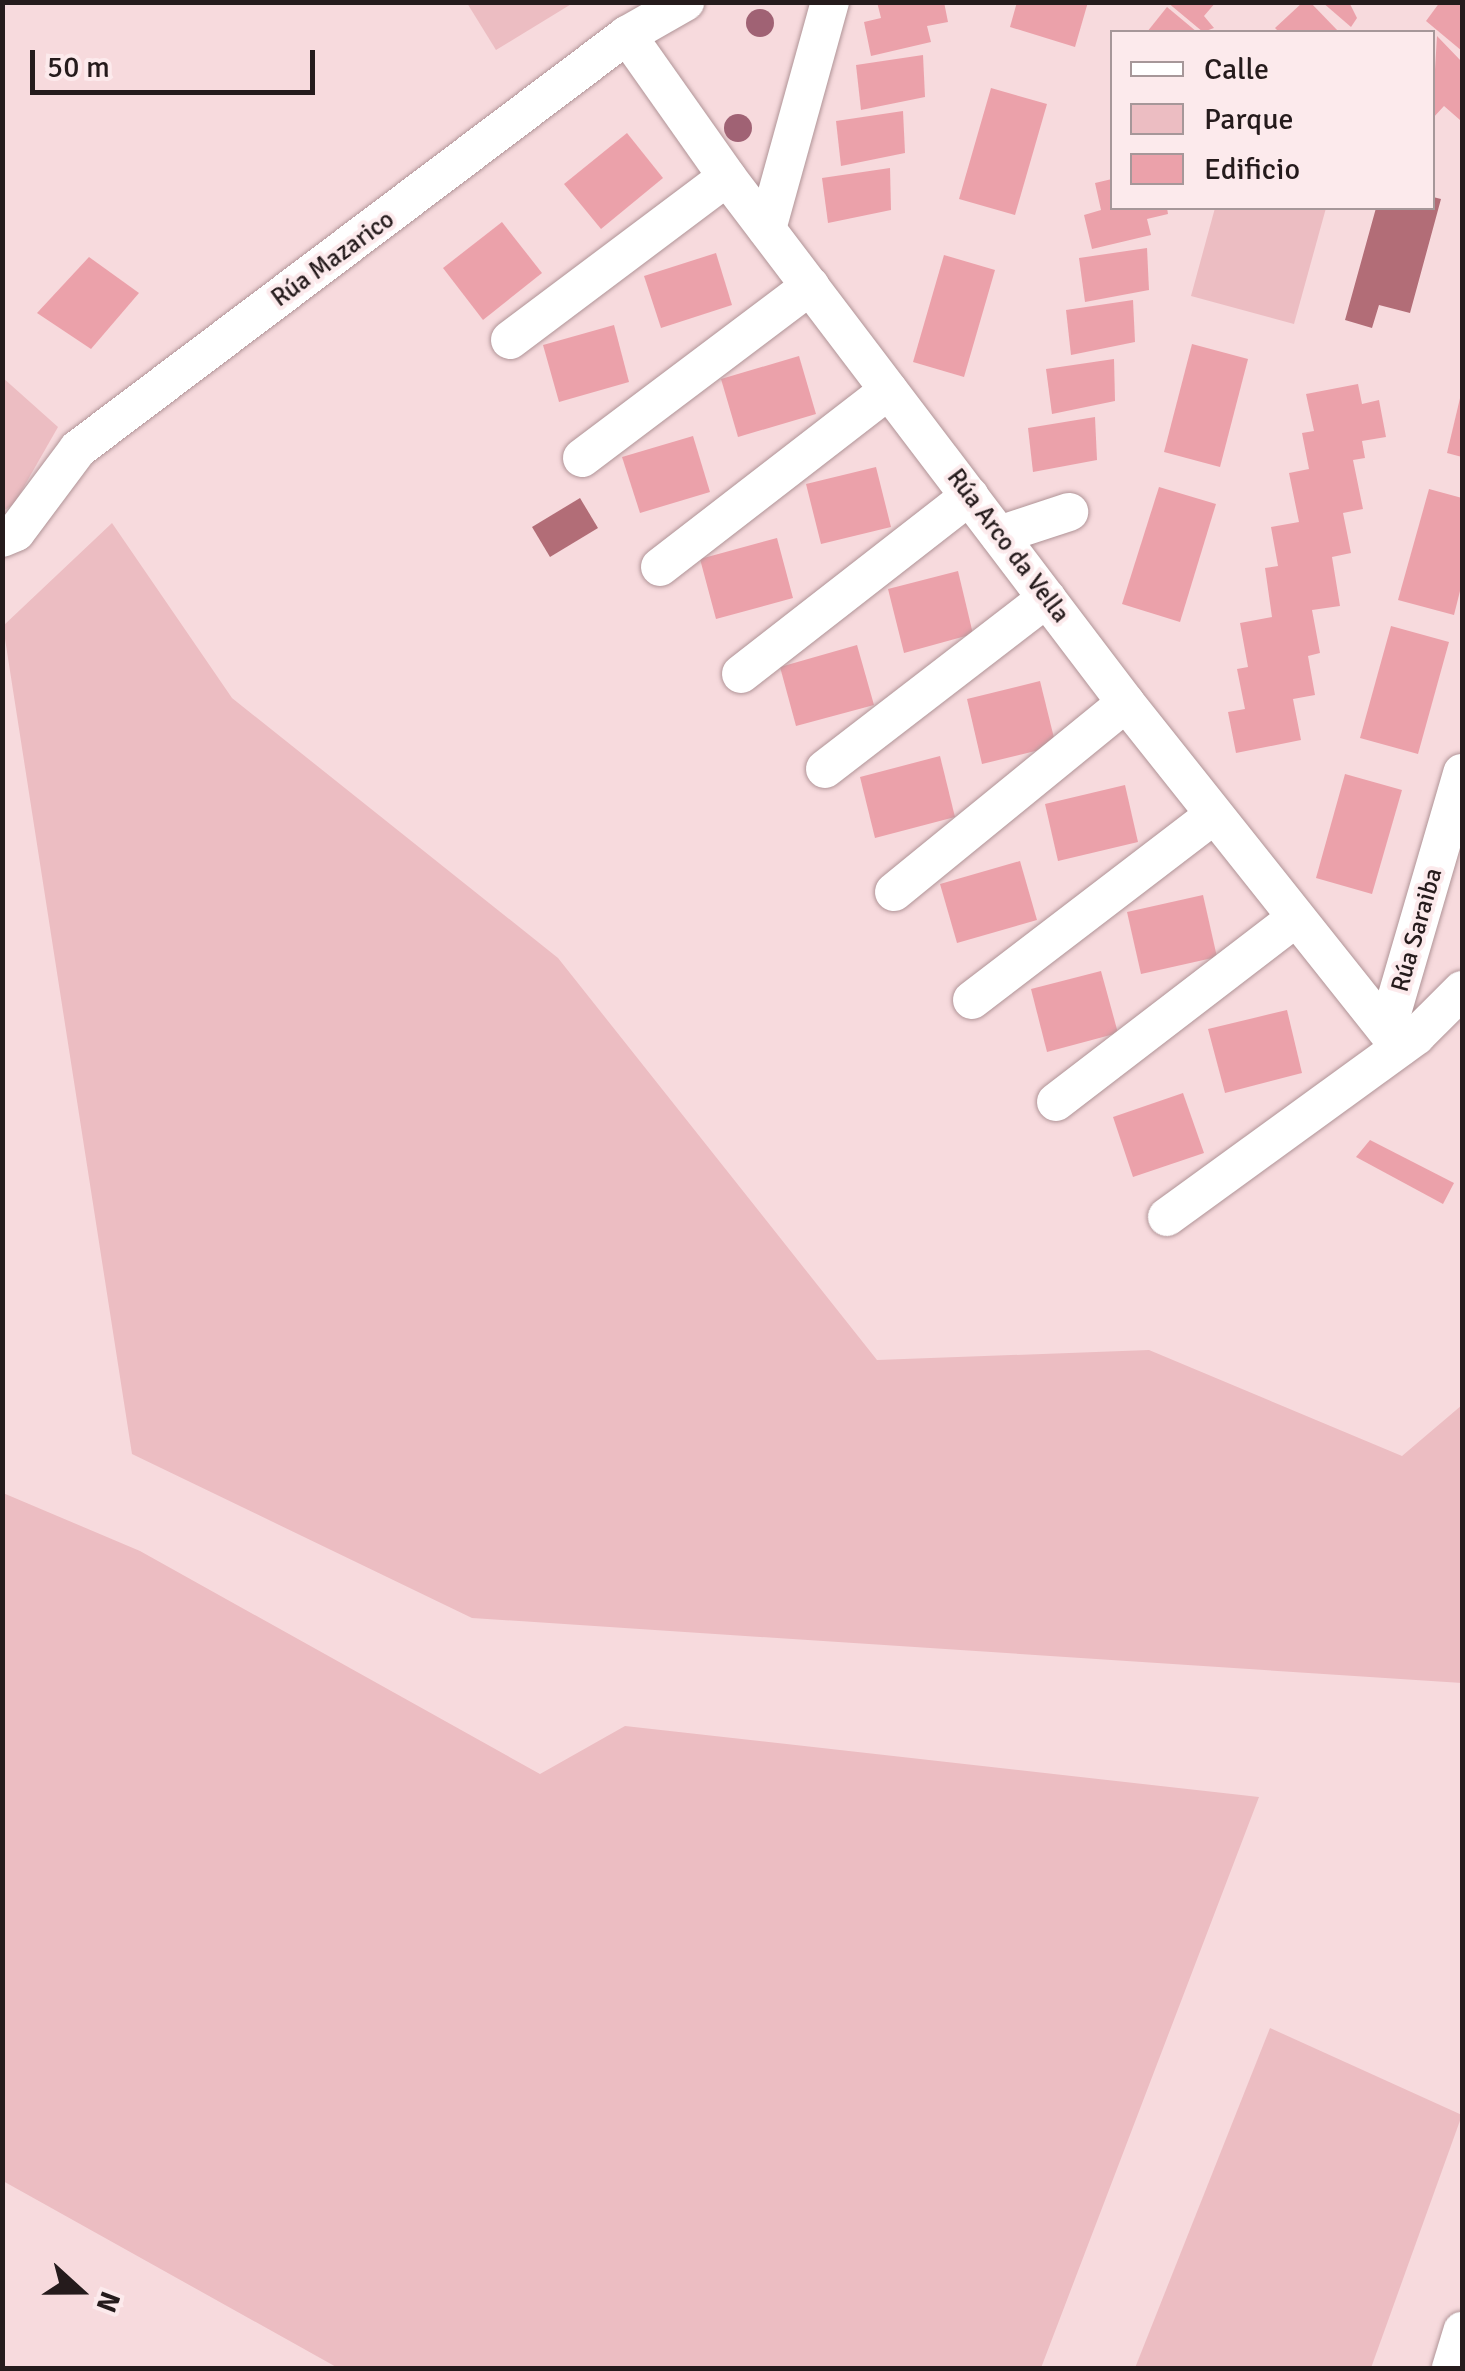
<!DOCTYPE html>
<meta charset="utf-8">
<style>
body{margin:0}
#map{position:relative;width:1465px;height:2371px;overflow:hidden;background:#f7dadd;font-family:Signika,sans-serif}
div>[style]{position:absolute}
.green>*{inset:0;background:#ecbdc2}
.water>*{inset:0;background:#b26d77}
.building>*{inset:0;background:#eba1aa}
.roads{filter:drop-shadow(0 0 2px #b09497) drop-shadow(0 0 2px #b09497)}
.minor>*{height:38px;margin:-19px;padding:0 19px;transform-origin:19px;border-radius:19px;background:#fff}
.trees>*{width:28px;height:28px;margin:-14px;border-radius:50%;background:#a06274}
span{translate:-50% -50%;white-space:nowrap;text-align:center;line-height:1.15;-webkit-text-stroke:8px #fceaec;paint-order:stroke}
.street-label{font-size:25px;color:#251b1c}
.frame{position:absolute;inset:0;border:5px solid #251b1c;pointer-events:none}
.legend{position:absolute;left:1110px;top:30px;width:325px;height:180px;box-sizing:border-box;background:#fceaec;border:2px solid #a69799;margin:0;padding:12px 18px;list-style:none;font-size:30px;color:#251b1c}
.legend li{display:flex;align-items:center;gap:20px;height:50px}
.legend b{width:50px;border:2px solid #a69799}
.north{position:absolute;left:30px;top:2241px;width:100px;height:100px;-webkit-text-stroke:8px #fceaec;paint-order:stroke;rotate:111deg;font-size:28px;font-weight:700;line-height:40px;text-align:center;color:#251b1c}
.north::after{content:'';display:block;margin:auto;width:35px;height:45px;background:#251b1c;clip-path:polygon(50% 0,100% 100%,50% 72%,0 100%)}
.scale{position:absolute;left:30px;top:50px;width:285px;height:45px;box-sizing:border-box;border:5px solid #251b1c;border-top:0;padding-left:12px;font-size:30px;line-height:35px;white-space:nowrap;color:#251b1c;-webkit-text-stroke:8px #fceaec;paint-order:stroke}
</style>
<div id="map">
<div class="green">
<i style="clip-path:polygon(467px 3px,573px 3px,496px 50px)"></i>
<i style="clip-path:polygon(1215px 208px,1326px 208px,1294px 324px,1191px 296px)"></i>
<i style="clip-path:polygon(2px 377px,58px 427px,14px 504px,3px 511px)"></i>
<i style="clip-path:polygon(112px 523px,232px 698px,558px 958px,877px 1360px,1149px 1350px,1402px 1456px,1462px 1405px,1462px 1683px,472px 1618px,132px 1454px,3px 626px)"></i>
<i style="clip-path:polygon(3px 1493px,140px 1551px,540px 1774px,625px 1726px,1259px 1797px,1041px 2368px,338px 2368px,3px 2181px)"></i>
<i style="clip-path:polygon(1270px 2028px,1462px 2115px,1371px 2368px,1135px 2368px)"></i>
</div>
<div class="water">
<i style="clip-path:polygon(1433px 197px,1441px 199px,1410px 313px,1379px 305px,1372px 328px,1345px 320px,1376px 208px,1432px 208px)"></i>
<i style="clip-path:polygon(580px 498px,598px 528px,550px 557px,532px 527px)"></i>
</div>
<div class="building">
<i style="clip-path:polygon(877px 2px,944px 2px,948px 22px,927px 26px,931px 42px,871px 56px,864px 22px,881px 18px)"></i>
<i style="clip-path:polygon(1017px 2px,1088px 2px,1075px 47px,1010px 27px)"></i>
<i style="clip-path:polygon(1167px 2px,1216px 2px,1204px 16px,1214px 28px,1203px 32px)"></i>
<i style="clip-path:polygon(1303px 2px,1310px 2px,1339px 32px,1279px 32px,1275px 28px)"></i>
<i style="clip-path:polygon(1322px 2px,1349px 2px,1357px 18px,1351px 27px)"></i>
<i style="clip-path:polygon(1440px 2px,1462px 2px,1462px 51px,1426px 21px)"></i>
<i style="clip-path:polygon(1167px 7px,1197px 32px,1147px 32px)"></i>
<i style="clip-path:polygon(1437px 36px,1462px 62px,1460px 120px,1444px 106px,1432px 119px)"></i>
<i style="clip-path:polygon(923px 55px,925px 97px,861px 110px,856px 65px)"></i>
<i style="clip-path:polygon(991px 88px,1047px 104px,1015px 215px,959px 199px)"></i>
<i style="clip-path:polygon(903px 111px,905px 153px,841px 166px,836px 121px)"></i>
<i style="clip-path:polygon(627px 133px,663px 178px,601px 229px,564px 184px)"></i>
<i style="clip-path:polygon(890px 168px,891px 210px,828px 223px,822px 178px)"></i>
<i style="clip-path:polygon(1112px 179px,1112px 208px,1167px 208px,1168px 214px,1147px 219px,1151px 235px,1092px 249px,1084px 215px,1101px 210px,1095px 183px)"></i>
<i style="clip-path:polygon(502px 222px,542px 273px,483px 320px,443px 268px)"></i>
<i style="clip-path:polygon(1147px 248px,1149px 290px,1085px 302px,1079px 258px)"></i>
<i style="clip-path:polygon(716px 253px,732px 305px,661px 328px,644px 276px)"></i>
<i style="clip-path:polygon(944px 255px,995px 270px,964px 377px,913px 362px)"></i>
<i style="clip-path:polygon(89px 257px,139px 293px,91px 349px,37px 313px)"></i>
<i style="clip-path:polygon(1133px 300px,1135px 342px,1071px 355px,1066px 310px)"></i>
<i style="clip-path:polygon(614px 325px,629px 382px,559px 402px,543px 345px)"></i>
<i style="clip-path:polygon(1192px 344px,1248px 359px,1220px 467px,1164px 452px)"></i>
<i style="clip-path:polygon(799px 356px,816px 414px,738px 437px,721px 379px)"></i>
<i style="clip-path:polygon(1114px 359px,1115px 401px,1052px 414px,1046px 369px)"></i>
<i style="clip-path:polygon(1358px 384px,1362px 404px,1379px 400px,1386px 437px,1362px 441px,1365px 458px,1353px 460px,1363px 509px,1343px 513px,1351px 553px,1332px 557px,1340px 606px,1312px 610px,1320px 653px,1308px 656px,1315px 695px,1293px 699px,1301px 740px,1236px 753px,1228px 712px,1245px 709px,1237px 669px,1248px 667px,1240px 623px,1272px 617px,1265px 568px,1278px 566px,1271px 527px,1299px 522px,1289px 473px,1309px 469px,1302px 433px,1314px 431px,1306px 394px)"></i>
<i style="clip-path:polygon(1461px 394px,1462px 394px,1462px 457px,1447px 453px)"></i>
<i style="clip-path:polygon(1095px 417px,1097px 460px,1033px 472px,1028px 428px)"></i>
<i style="clip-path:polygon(693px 436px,710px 492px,640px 513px,622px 457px)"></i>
<i style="clip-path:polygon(876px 467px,891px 527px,821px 544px,806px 484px)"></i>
<i style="clip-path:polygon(1159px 487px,1216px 504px,1180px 622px,1122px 604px)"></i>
<i style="clip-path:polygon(1429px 489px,1462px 498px,1462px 583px,1454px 615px,1398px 600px)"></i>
<i style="clip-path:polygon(777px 538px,793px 598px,716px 619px,700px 559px)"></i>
<i style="clip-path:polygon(958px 571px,973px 634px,904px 653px,888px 589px)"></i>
<i style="clip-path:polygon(1391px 626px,1449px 642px,1418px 754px,1360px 738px)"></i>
<i style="clip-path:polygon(857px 645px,874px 705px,796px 726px,780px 667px)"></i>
<i style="clip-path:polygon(1040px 681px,1056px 746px,982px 764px,967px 699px)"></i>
<i style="clip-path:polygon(940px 756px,955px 817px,875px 838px,860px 777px)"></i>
<i style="clip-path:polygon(1345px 774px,1402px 790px,1372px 894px,1316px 878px)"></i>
<i style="clip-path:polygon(1125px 785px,1138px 842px,1058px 861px,1045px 804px)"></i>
<i style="clip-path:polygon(1020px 861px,1037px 920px,957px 943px,940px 884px)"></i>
<i style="clip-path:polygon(1203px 895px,1217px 957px,1141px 974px,1127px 912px)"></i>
<i style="clip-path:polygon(1101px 971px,1118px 1033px,1047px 1052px,1031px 989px)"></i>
<i style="clip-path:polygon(1287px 1010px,1302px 1073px,1225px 1093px,1208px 1029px)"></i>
<i style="clip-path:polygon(1183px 1093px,1204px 1153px,1133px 1177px,1113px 1117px)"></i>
<i style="clip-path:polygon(1370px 1140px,1454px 1183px,1443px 1204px,1356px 1157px)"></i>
</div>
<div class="roads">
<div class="minor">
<i style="left:627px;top:35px;width:174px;rotate:54.8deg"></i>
<i style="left:727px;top:177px;width:660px;rotate:52.82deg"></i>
<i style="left:1126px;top:703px;width:440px;rotate:51.5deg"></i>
<i style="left:767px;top:229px;width:236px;rotate:-74.5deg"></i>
<i style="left:510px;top:340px;width:271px;rotate:-36.9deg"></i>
<i style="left:582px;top:458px;width:286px;rotate:-37deg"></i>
<i style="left:999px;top:535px;width:74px;rotate:-18.2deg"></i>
<i style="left:2px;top:538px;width:15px;rotate:-23deg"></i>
<i style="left:16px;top:532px;width:104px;rotate:-53.2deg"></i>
<i style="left:78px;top:449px;width:688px;rotate:-37.02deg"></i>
<i style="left:627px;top:35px;width:67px;rotate:-29.6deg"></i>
<i style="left:660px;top:567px;width:289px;rotate:-37.7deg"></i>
<i style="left:741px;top:674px;width:290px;rotate:-37.9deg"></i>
<i style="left:825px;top:769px;width:280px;rotate:-37.6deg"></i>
<i style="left:894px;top:892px;width:299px;rotate:-39.2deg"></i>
<i style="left:972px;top:1000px;width:303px;rotate:-37.4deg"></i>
<i style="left:1387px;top:1030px;width:268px;rotate:-73.7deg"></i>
<i style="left:1056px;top:1102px;width:299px;rotate:-37.5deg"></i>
<i style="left:1167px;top:1217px;width:308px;rotate:-36deg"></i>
<i style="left:1416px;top:1036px;width:65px;rotate:-45deg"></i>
<i style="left:1451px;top:2368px;width:39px;rotate:-73deg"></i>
</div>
</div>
<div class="trees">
<i style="left:760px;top:23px"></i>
<i style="left:738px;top:128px"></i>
</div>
<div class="street-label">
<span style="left:333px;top:259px;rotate:-36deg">Rúa Mazarico</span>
<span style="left:1008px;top:546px;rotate:53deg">Rúa Arco da Vella</span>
<span style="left:1417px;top:930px;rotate:-74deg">Rúa Saraiba</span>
</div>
<div class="frame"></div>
<ul class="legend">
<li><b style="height:12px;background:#fff"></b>Calle</li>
<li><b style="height:28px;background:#ecbdc2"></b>Parque</li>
<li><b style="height:28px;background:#eba1aa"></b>Edificio</li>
</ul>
<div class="north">N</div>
<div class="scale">50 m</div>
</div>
